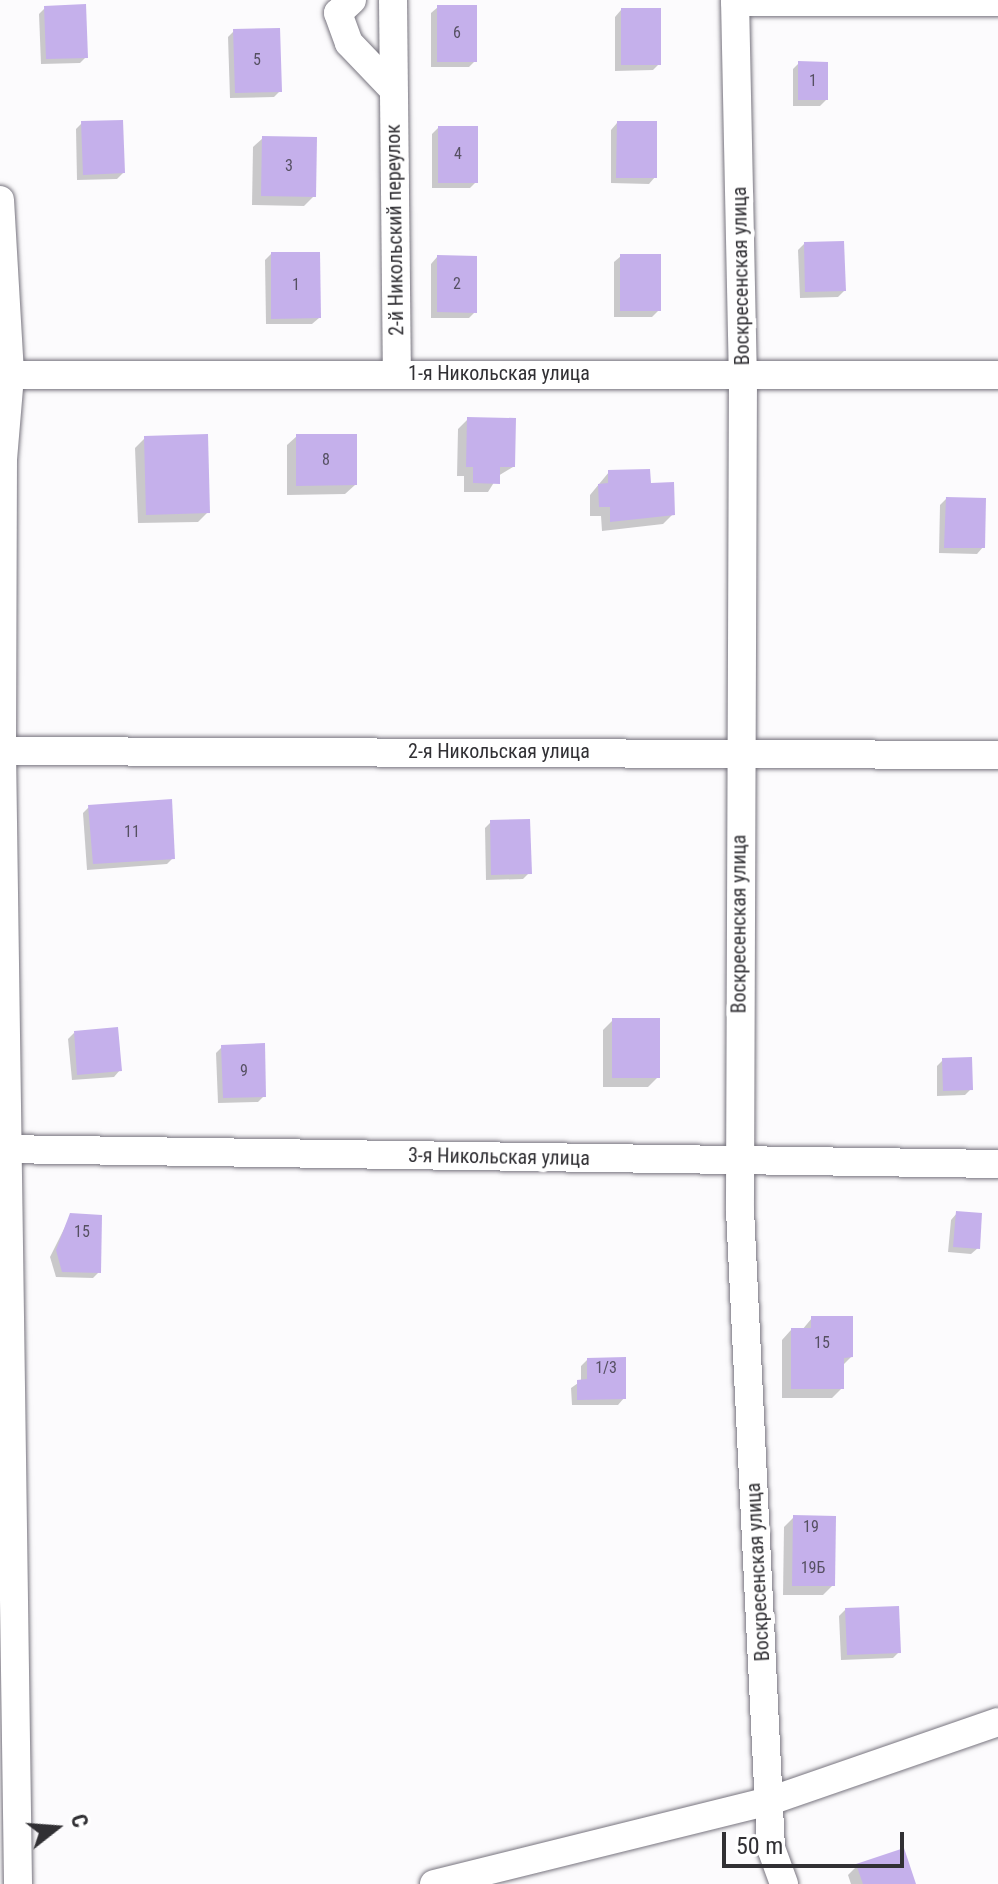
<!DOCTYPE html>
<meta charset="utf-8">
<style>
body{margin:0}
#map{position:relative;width:998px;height:1884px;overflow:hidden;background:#fcfbfd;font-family:"Roboto Condensed",sans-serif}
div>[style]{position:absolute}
.shadow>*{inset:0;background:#0003}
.building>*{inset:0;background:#c5b0eb}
.roads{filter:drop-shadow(0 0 2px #78757f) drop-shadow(0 0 2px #78757f)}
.minor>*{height:28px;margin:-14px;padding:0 14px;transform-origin:14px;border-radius:14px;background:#fff}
span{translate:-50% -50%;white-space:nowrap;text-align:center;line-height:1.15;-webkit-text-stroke:8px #fff;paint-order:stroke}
.number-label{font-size:16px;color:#565062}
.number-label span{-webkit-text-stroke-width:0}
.street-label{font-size:20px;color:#313034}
.north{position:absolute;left:16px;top:1788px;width:80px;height:80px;-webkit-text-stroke:6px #fff;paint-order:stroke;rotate:73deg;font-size:22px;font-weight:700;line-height:32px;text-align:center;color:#313034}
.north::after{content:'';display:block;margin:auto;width:28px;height:36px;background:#313034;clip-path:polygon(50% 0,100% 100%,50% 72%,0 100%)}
.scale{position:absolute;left:722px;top:1832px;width:182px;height:36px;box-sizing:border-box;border:4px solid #313034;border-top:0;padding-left:10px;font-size:24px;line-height:28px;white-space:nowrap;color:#313034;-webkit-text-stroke:6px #fff;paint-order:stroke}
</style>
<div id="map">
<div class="shadow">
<i style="clip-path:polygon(438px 7px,475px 61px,469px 67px,431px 67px,431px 13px)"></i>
<i style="clip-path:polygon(45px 8px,86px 57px,80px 63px,41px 64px,39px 14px)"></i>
<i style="clip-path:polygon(621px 10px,659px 64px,653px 70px,615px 71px,615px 17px)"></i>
<i style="clip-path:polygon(234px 31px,280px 91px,274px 97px,230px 98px,228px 37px)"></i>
<i style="clip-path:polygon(799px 63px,826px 100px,820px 106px,793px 106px,793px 69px)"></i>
<i style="clip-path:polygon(82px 123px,123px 173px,117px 179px,77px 180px,76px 129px)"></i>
<i style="clip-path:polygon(617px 123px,655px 177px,649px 184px,611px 183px,611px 130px)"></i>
<i style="clip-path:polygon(438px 128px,476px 182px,470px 188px,432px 188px,432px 134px)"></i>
<i style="clip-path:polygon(263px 138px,314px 196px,304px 206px,252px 205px,253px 147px)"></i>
<i style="clip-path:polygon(804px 244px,844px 291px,838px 297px,800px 298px,798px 250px)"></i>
<i style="clip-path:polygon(271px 254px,319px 318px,312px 324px,266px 324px,265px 260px)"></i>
<i style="clip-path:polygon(621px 256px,659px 310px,652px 317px,614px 317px,614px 262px)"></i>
<i style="clip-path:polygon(437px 257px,475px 312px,469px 318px,431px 318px,431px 264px)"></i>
<i style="clip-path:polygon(468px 419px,513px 467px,498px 476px,488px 492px,464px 492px,464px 476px,457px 476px,458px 429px)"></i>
<i style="clip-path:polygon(297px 436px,355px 485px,345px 494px,287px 495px,287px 445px)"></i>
<i style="clip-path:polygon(145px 438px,208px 512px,198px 522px,138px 523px,135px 448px)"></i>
<i style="clip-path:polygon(609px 472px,649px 485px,673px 514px,663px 524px,602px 531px,601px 516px,590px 516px,590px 495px)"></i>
<i style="clip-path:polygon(946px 499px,983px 547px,977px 554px,939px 553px,940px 505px)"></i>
<i style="clip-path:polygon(89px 807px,173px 858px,167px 864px,87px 870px,83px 813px)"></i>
<i style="clip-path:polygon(491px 822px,529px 873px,523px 879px,486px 880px,485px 828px)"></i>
<i style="clip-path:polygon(613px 1020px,658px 1077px,648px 1087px,603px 1087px,603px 1030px)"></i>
<i style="clip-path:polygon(74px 1033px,120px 1070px,114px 1077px,72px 1080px,68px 1039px)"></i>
<i style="clip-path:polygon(222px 1047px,264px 1096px,258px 1102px,218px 1103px,216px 1053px)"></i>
<i style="clip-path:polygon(943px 1060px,971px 1089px,965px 1095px,937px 1096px,937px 1066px)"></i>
<i style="clip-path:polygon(957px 1213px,978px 1248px,971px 1254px,948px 1252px,951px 1220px)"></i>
<i style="clip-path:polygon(71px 1215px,99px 1272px,93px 1278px,56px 1277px,50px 1257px)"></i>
<i style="clip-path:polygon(812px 1318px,851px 1357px,842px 1366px,842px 1388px,832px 1398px,782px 1398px,782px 1340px,791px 1330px,802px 1330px)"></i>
<i style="clip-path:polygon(587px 1360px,624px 1398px,618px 1405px,572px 1405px,571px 1388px,581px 1381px,581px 1366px)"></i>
<i style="clip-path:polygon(794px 1517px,833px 1585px,823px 1595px,783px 1595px,784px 1527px)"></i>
<i style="clip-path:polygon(845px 1610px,899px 1652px,893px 1658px,841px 1660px,839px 1616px)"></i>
<i style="clip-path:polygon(857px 1866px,914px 1884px,851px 1884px,848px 1875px)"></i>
</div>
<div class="building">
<i style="clip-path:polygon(86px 4px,88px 58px,46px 59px,44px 6px)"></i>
<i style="clip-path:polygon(437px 5px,477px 5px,477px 62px,437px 62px)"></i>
<i style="clip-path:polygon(621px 8px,661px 8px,661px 65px,621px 65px)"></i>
<i style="clip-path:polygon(280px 28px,282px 92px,235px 93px,233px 29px)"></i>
<i style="clip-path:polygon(798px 61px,828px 62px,828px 100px,798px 100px)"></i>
<i style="clip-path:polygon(123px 120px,125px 173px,83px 175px,81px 121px)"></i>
<i style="clip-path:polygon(617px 121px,657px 121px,657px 178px,616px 178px)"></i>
<i style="clip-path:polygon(438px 126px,478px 126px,478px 183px,438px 183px)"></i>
<i style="clip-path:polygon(262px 136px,317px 137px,316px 197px,261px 196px)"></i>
<i style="clip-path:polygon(844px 241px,846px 291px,805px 292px,804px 242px)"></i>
<i style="clip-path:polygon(271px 252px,320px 252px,321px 318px,271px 319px)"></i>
<i style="clip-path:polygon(620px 254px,661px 254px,661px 311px,620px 311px)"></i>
<i style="clip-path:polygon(437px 255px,477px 256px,477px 313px,437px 312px)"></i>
<i style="clip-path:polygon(467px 417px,516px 418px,515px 467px,500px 467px,500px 484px,473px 483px,473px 467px,466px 467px)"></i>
<i style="clip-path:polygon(208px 434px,210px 513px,146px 515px,144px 436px)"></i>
<i style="clip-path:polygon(296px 434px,357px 434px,357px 485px,296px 486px)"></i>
<i style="clip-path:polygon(650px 469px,651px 483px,674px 482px,675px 515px,610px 522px,610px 507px,599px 507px,598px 484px,608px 483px,608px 470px)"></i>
<i style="clip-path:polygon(946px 497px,986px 498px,985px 548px,944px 548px)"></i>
<i style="clip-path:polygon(172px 799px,175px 859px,93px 864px,88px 805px)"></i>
<i style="clip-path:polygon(530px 819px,532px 874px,491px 875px,490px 820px)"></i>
<i style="clip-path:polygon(612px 1018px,660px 1018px,660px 1078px,612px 1078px)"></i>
<i style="clip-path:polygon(118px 1027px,122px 1071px,77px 1075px,74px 1031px)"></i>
<i style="clip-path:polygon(265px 1043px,266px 1097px,223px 1098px,221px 1045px)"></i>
<i style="clip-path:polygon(972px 1057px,973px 1090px,943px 1091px,942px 1058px)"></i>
<i style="clip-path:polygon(956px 1211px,982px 1213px,980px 1249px,953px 1247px)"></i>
<i style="clip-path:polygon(70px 1213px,102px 1215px,101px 1273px,62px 1272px,56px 1250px)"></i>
<i style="clip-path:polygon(811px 1316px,853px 1316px,853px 1357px,844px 1358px,844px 1389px,791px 1389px,791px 1328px,811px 1328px)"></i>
<i style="clip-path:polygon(626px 1357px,626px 1399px,577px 1400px,577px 1380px,587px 1379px,587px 1358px)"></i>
<i style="clip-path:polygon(793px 1515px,836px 1516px,835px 1586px,792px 1586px)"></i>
<i style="clip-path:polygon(899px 1606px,901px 1653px,847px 1655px,845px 1608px)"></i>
<i style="clip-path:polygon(904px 1848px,916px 1884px,863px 1884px,856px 1864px)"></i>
</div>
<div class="roads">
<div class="minor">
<i style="left:352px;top:0;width:19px;rotate:137deg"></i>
<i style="left:338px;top:13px;width:32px;rotate:70deg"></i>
<i style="left:349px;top:43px;width:64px;rotate:46.3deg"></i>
<i style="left:393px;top:0;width:372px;rotate:89.4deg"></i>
<i style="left:735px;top:0;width:375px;rotate:88.8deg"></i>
<i style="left:743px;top:375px;width:835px;rotate:90.21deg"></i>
<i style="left:740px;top:1210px;width:639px;rotate:87.22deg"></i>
<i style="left:771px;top:1848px;width:38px;rotate:70deg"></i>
<i style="left:735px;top:2px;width:263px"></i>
<i style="left:0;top:200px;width:176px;rotate:86.7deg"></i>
<i style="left:10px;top:376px;width:83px;rotate:94.8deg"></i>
<i style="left:3px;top:459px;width:292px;rotate:90.2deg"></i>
<i style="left:2px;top:751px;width:1133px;rotate:89.19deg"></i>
<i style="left:0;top:375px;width:998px"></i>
<i style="left:0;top:751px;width:998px;rotate:0.23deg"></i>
<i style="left:0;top:1149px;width:998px;rotate:0.86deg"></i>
<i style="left:434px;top:1884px;width:346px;rotate:-13.9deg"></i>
<i style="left:770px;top:1801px;width:241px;rotate:-19.1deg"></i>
</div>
</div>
<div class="number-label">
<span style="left:457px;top:33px">6</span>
<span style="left:257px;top:60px">5</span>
<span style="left:813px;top:81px">1</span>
<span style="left:458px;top:154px">4</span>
<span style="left:289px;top:166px">3</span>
<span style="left:457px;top:284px">2</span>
<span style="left:296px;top:285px">1</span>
<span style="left:326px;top:460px">8</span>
<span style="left:132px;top:832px">11</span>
<span style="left:244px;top:1071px">9</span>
<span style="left:82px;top:1232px">15</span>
<span style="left:822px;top:1343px">15</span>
<span style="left:606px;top:1368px">1/3</span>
<span style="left:811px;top:1527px">19</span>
<span style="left:813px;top:1568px">19Б</span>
</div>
<div class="street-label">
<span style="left:395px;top:230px;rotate:-91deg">2-й Никольский переулок</span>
<span style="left:741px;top:276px;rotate:-91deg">Воскресенская улица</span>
<span style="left:499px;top:373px">1-я Никольская улица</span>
<span style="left:499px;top:751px">2-я Никольская улица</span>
<span style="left:739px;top:924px;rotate:-90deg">Воскресенская улица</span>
<span style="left:499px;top:1157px;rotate:1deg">3-я Никольская улица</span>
<span style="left:758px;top:1572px;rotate:-93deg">Воскресенская улица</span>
</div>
<div class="north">С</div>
<div class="scale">50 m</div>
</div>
